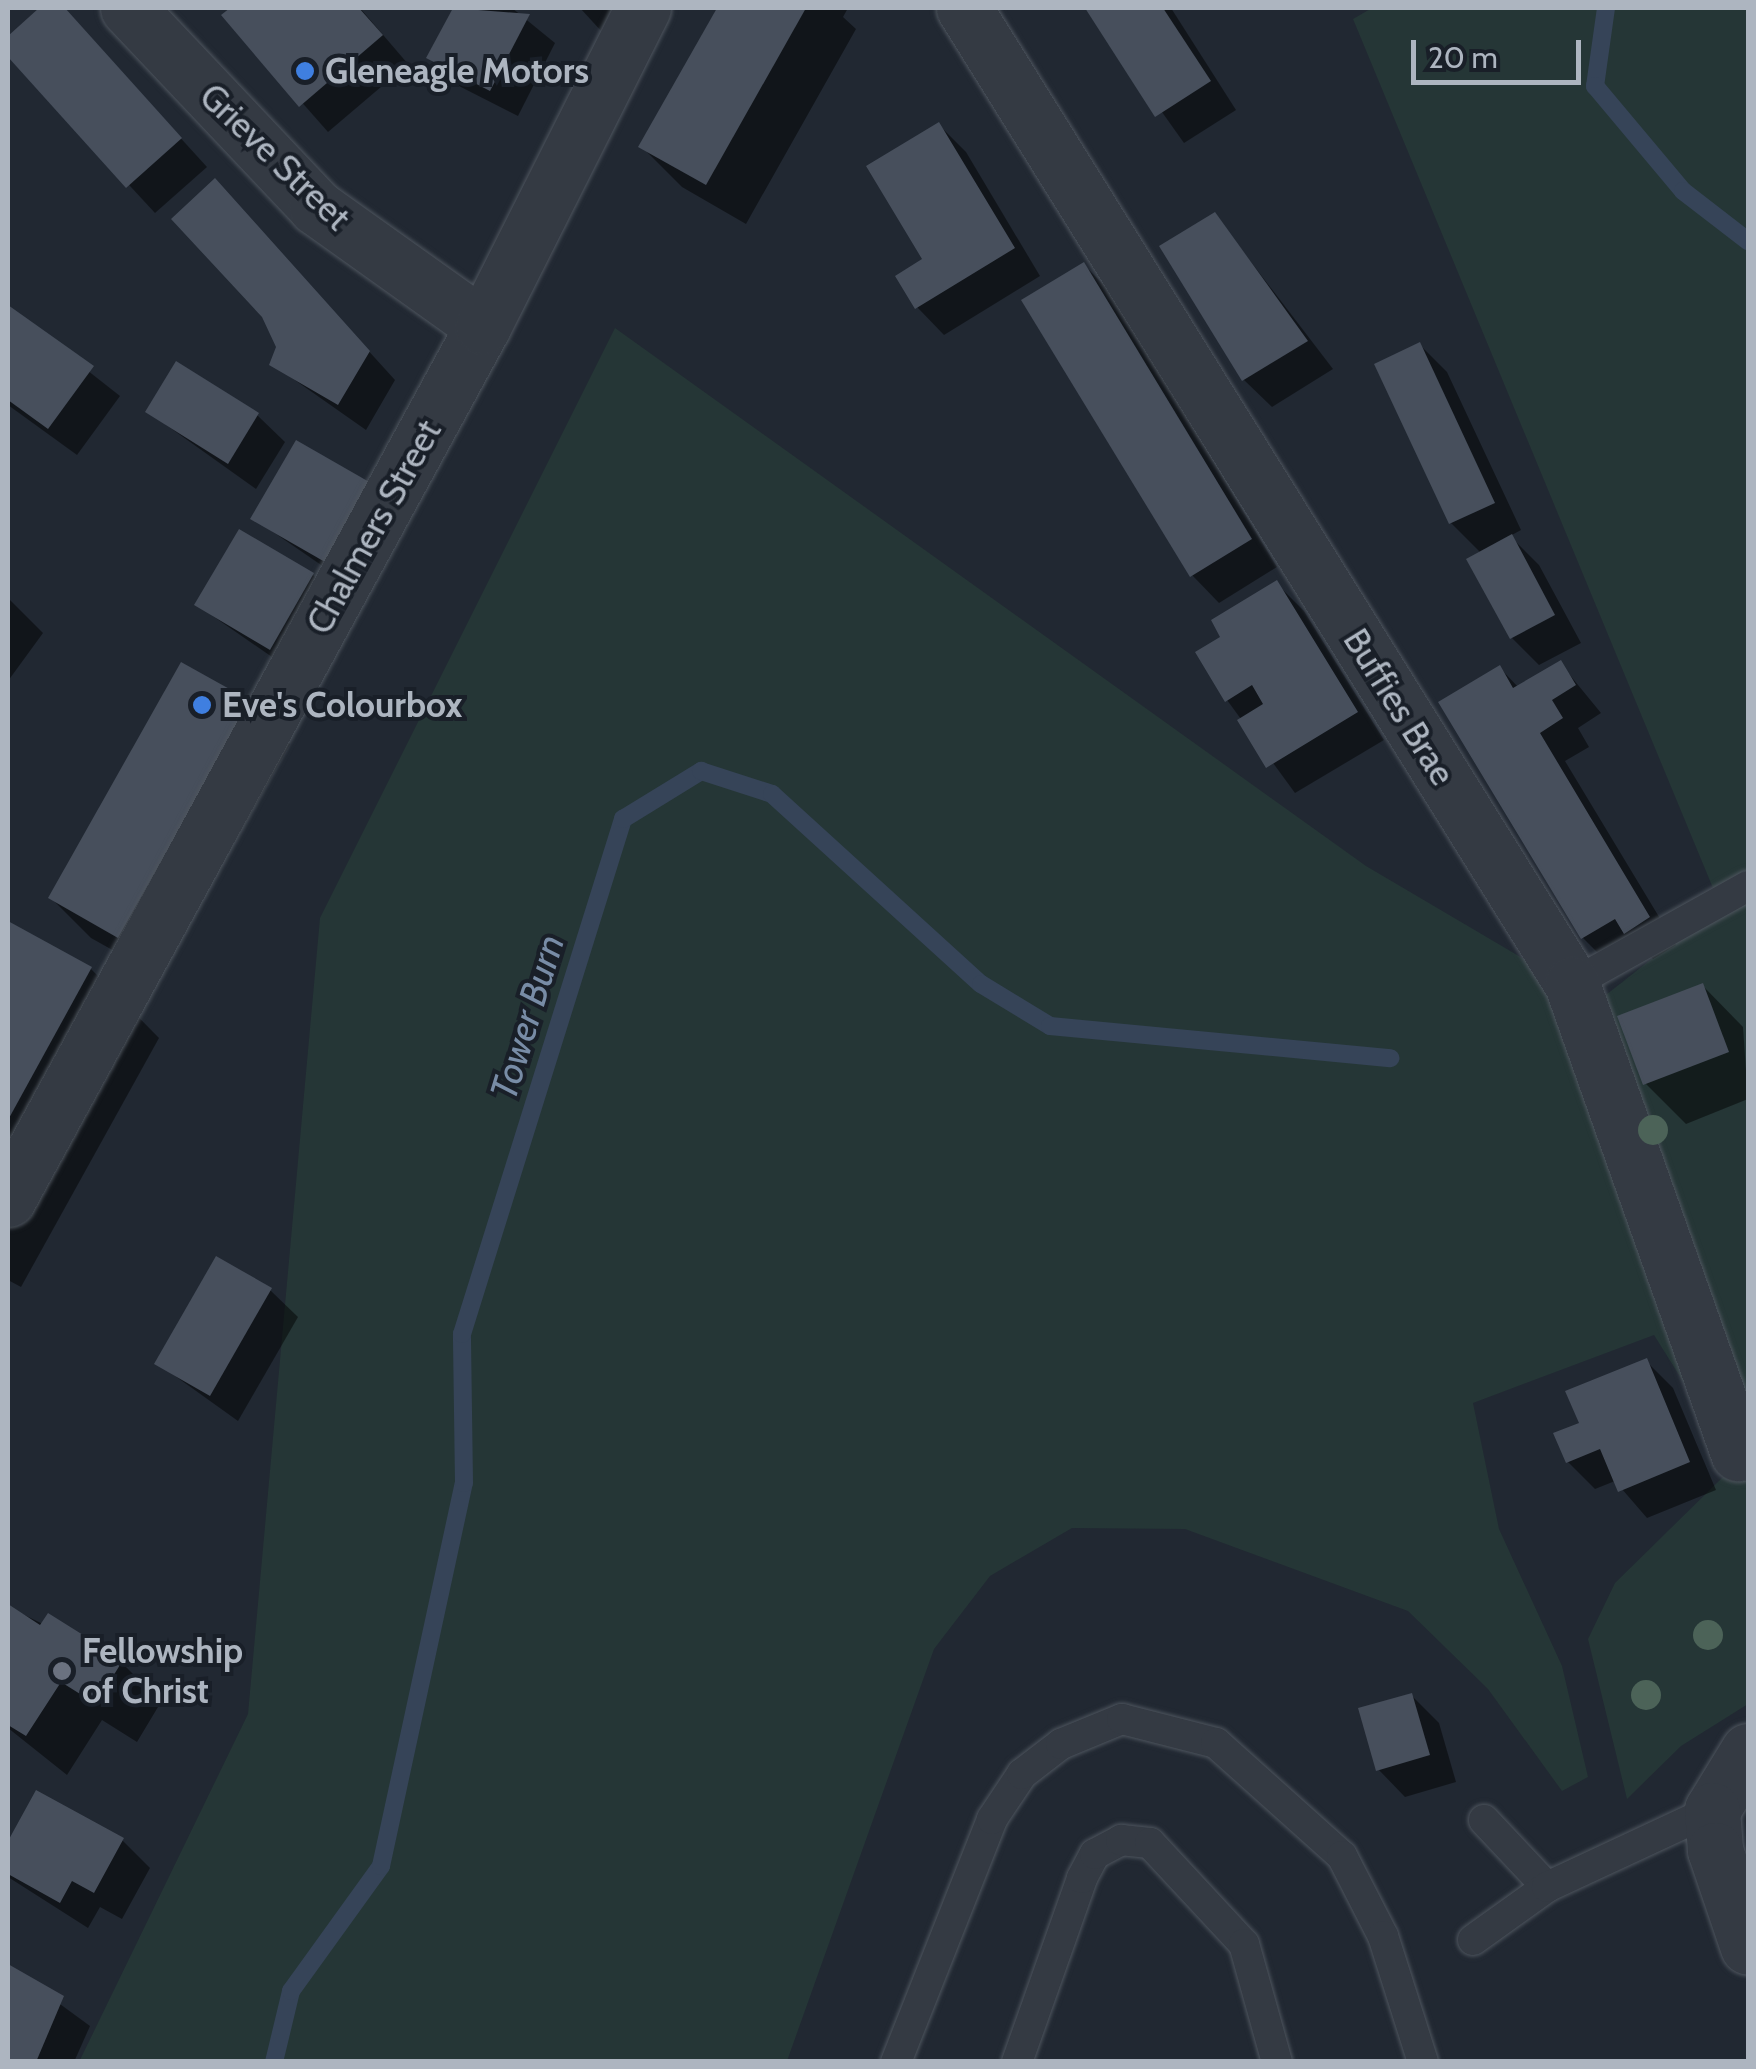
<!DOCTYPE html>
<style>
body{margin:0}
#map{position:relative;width:1756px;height:2069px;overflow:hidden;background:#212832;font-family:Cabin,sans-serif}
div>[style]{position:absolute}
.green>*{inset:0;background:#253636}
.shadow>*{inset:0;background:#0007}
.stream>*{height:18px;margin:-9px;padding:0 9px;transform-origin:9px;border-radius:9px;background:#364458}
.building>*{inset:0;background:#474f5c}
.roads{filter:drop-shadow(0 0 2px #4e555e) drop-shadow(0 0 2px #4e555e)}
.service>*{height:30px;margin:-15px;padding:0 15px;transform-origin:15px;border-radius:15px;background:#343a43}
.minor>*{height:55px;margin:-27.5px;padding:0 27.5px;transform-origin:27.5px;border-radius:27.5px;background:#343a43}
.tertiary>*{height:55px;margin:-27.5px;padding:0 27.5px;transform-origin:27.5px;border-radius:27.5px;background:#343a43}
.trees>*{width:30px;height:30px;margin:-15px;border-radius:50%;background:#4c6358}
.dots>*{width:28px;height:28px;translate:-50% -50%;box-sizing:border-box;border:5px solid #191f28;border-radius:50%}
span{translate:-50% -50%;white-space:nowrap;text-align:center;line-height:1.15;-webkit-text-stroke:8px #191f28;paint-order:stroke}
.poi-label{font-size:35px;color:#adb5c0;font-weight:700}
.left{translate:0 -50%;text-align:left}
.street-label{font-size:35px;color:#adb5c0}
.water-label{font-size:38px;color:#788ca6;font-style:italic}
.frame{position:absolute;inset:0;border:10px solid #adb5c0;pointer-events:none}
.scale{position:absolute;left:1411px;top:40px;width:170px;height:45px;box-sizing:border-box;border:5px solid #adb5c0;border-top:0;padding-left:12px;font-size:30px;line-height:35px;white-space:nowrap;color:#adb5c0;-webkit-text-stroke:8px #191f28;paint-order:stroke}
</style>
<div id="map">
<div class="green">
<i style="clip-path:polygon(1372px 8px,1748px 8px,1748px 1704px,1681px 1746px,1627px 1799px,1588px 1639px,1615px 1583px,1725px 1475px,1726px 1450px,1654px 1335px,1473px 1403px,1499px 1529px,1562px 1666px,1588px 1777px,1562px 1791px,1488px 1689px,1408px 1611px,1185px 1529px,1072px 1528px,990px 1576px,934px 1649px,787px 2061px,79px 2062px,248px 1714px,320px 918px,615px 328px,1366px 866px,1597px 1002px,1720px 905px,1353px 19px)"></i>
</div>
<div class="shadow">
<i style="clip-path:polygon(42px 8px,62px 8px,207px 167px,155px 213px,8px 54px,8px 39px)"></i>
<i style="clip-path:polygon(234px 8px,360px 8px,408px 64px,328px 132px,225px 15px)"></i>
<i style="clip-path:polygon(456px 8px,512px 8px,555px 43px,518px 116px,457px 85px,429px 58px)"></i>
<i style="clip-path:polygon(580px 8px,656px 8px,627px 59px)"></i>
<i style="clip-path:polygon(719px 8px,848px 8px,843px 17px,856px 29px,746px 224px,682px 187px,641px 146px)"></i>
<i style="clip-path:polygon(1088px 8px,1171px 8px,1236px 110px,1184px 143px)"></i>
<i style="clip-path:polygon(939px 125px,966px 152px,1040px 276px,944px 335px,917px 307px)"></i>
<i style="clip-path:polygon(215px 182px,395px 380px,366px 430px,272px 364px,278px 347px)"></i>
<i style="clip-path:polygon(1215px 215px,1333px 369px,1272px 407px,1244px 380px,1163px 247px)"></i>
<i style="clip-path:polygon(1084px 265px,1111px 292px,1277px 567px,1219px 603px,1192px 575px)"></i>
<i style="clip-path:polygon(8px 308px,120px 396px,77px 455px,8px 405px)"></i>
<i style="clip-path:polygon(1420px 345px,1447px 372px,1521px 530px,1510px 536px,1539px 565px,1581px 643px,1539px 665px,1512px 638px,1470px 560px,1482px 554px,1451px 523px)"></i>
<i style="clip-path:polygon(148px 412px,257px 415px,285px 442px,256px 489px)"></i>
<i style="clip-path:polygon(297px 443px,353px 587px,253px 518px)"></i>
<i style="clip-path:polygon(313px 575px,340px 602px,298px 675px,197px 605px)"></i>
<i style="clip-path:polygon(1276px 583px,1304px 611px,1384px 740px,1295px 793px,1227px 700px,1223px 638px)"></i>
<i style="clip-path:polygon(8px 598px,43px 633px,8px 681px)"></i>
<i style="clip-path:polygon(1560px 663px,1601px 713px,1578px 728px,1589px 747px,1565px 761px,1676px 945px,1653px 959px,1640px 947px,1610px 965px,1583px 938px,1442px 703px,1500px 668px,1519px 688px)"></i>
<i style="clip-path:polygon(250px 703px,290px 744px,159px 976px,91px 938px,51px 898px)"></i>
<i style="clip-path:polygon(9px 925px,91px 969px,159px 1038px,21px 1287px,8px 1280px)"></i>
<i style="clip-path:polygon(1703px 986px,1743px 1027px,1748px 1099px,1686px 1124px,1645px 1083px)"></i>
<i style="clip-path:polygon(270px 1290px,298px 1317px,238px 1421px,157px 1363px)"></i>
<i style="clip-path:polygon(1646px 1361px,1673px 1388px,1716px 1490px,1647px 1518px,1615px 1481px,1595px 1489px,1568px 1462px,1582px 1424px)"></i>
<i style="clip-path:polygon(8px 1607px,121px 1662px,161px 1702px,137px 1742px,102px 1720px,67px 1775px,8px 1728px)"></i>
<i style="clip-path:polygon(1411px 1695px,1439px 1723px,1456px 1782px,1405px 1797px,1378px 1769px)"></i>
<i style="clip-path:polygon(37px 1793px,122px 1840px,150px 1868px,122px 1919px,100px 1907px,88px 1928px,8px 1877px,8px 1846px)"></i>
<i style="clip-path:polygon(8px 1966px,90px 2026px,74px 2062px,8px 2062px)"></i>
</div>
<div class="stream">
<i style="left:1606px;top:8px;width:79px;rotate:98deg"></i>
<i style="left:1595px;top:86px;width:137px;rotate:50deg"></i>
<i style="left:1683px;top:191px;width:82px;rotate:37.6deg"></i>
<i style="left:274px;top:2062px;width:73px;rotate:-76.5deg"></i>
<i style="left:291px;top:1991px;width:154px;rotate:-54.2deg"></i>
<i style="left:381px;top:1866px;width:392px;rotate:-77.8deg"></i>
<i style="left:464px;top:1483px;width:149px;rotate:-90.8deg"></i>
<i style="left:462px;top:1334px;width:540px;rotate:-72.64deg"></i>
<i style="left:623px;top:819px;width:92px;rotate:-31.6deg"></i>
<i style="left:701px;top:771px;width:75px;rotate:17.9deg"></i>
<i style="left:772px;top:794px;width:282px;rotate:42.3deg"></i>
<i style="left:981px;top:984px;width:81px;rotate:31.3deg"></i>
<i style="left:1050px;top:1026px;width:342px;rotate:5.4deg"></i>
</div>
<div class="building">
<i style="clip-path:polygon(39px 8px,65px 8px,182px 138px,126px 188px,8px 57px,8px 36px)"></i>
<i style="clip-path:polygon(230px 8px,359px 8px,383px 35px,299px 107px,221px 15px)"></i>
<i style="clip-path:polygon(453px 8px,530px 14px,490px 91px,426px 58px)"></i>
<i style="clip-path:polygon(717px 8px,806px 8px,706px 185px,638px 147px)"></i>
<i style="clip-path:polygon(1085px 8px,1163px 8px,1211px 81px,1155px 117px)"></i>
<i style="clip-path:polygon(939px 122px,1015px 248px,915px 309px,895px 276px,922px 259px,866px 166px)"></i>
<i style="clip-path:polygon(215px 178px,370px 351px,338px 405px,269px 365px,276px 347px,262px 317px,171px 219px)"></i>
<i style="clip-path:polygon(1215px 212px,1308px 341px,1242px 381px,1159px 246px)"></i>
<i style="clip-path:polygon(1084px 262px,1252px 539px,1190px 577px,1021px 300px)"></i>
<i style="clip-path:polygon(8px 305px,94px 366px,48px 429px,8px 400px)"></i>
<i style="clip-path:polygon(1420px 342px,1495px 503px,1449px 524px,1374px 364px)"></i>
<i style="clip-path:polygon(176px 361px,259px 413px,228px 464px,145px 412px)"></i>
<i style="clip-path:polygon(296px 440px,371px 483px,325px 562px,250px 519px)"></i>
<i style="clip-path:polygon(239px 529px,314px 573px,270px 650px,194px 605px)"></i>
<i style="clip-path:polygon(1512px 534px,1555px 615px,1510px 639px,1466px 559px)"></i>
<i style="clip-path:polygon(1277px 580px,1358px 712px,1266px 768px,1237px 720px,1263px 704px,1252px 685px,1225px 702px,1195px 652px,1220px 637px,1211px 620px)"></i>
<i style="clip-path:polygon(1561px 660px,1576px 685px,1552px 700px,1563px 718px,1540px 733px,1650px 917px,1624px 934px,1615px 919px,1581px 939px,1438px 702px,1500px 665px,1513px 688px)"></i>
<i style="clip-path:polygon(181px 662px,251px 701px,118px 938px,48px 898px)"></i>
<i style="clip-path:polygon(8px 921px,92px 967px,8px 1120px)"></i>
<i style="clip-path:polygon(1703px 983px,1729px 1052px,1643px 1085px,1617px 1016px)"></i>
<i style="clip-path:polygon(216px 1256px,272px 1288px,210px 1396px,154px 1364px)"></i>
<i style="clip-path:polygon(1647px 1358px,1690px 1462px,1618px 1492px,1600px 1449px,1566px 1463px,1553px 1433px,1579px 1423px,1565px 1391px)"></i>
<i style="clip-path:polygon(8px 1604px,40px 1625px,48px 1613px,123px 1660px,96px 1704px,61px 1682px,26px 1736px,8px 1725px)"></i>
<i style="clip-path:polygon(1412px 1693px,1430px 1755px,1376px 1771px,1358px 1708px)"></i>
<i style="clip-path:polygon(36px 1790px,124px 1838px,94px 1893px,72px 1881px,60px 1903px,8px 1874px,8px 1841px)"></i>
<i style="clip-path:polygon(8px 1964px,64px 1996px,36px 2062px,8px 2062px)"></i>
</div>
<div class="roads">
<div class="service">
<i style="left:1572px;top:984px;width:201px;rotate:-29.1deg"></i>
<i style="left:1484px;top:1820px;width:92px;rotate:46.8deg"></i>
<i style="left:1473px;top:1940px;width:91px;rotate:-35.6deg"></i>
<i style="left:1547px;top:1887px;width:182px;rotate:-25deg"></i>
<i style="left:896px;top:2062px;width:261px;rotate:-68.4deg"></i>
<i style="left:992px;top:1819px;width:54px;rotate:-56.3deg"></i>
<i style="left:1022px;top:1774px;width:49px;rotate:-37.6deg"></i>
<i style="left:1061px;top:1744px;width:66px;rotate:-22.3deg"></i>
<i style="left:1122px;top:1719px;width:97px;rotate:14.3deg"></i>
<i style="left:1216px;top:1743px;width:169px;rotate:41.9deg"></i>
<i style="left:1342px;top:1856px;width:90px;rotate:62.9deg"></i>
<i style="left:1383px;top:1936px;width:132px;rotate:72.4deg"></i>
<i style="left:1017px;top:2062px;width:195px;rotate:-70.5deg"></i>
<i style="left:1082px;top:1878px;width:27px;rotate:-62deg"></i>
<i style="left:1095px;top:1854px;width:30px;rotate:-28deg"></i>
<i style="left:1121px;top:1840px;width:29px;rotate:6deg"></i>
<i style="left:1150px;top:1843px;width:138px;rotate:47.1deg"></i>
<i style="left:1244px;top:1944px;width:123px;rotate:74.4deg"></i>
</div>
<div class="minor">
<i style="left:128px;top:8px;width:274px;rotate:46.6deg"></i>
<i style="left:316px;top:207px;width:205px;rotate:35.5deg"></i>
<i style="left:964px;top:8px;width:1150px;rotate:58.08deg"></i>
<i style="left:1572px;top:984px;width:498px;rotate:70.5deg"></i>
<i style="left:8px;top:1199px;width:994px;rotate:-61.45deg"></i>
<i style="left:483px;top:326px;width:356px;rotate:-63.3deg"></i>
</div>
<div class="tertiary">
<i style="left:1748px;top:1751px;width:69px;rotate:121.4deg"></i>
<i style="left:1712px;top:1810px;width:40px;rotate:85.7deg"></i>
<i style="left:1715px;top:1850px;width:102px;rotate:71.2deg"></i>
</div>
</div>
<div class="trees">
<i style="left:1653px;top:1130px"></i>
<i style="left:1708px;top:1635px"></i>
<i style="left:1646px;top:1695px"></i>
</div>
<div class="dots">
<i style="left:305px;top:71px;background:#3f7fe0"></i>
<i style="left:202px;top:705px;background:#3f7fe0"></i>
<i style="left:62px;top:1671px;background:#6b7280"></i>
</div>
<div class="poi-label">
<span class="left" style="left:325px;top:71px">Gleneagle Motors</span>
<span class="left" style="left:222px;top:705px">Eve's Colourbox</span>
<span class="left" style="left:82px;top:1671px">Fellowship<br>of Christ</span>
</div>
<div class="street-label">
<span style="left:275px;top:157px;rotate:44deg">Grieve Street</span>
<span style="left:374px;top:527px;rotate:-61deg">Chalmers Street</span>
<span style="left:1399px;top:707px;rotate:58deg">Buffies Brae</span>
</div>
<div class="water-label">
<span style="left:527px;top:1017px;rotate:-73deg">Tower Burn</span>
</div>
<div class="frame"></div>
<div class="scale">20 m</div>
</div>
